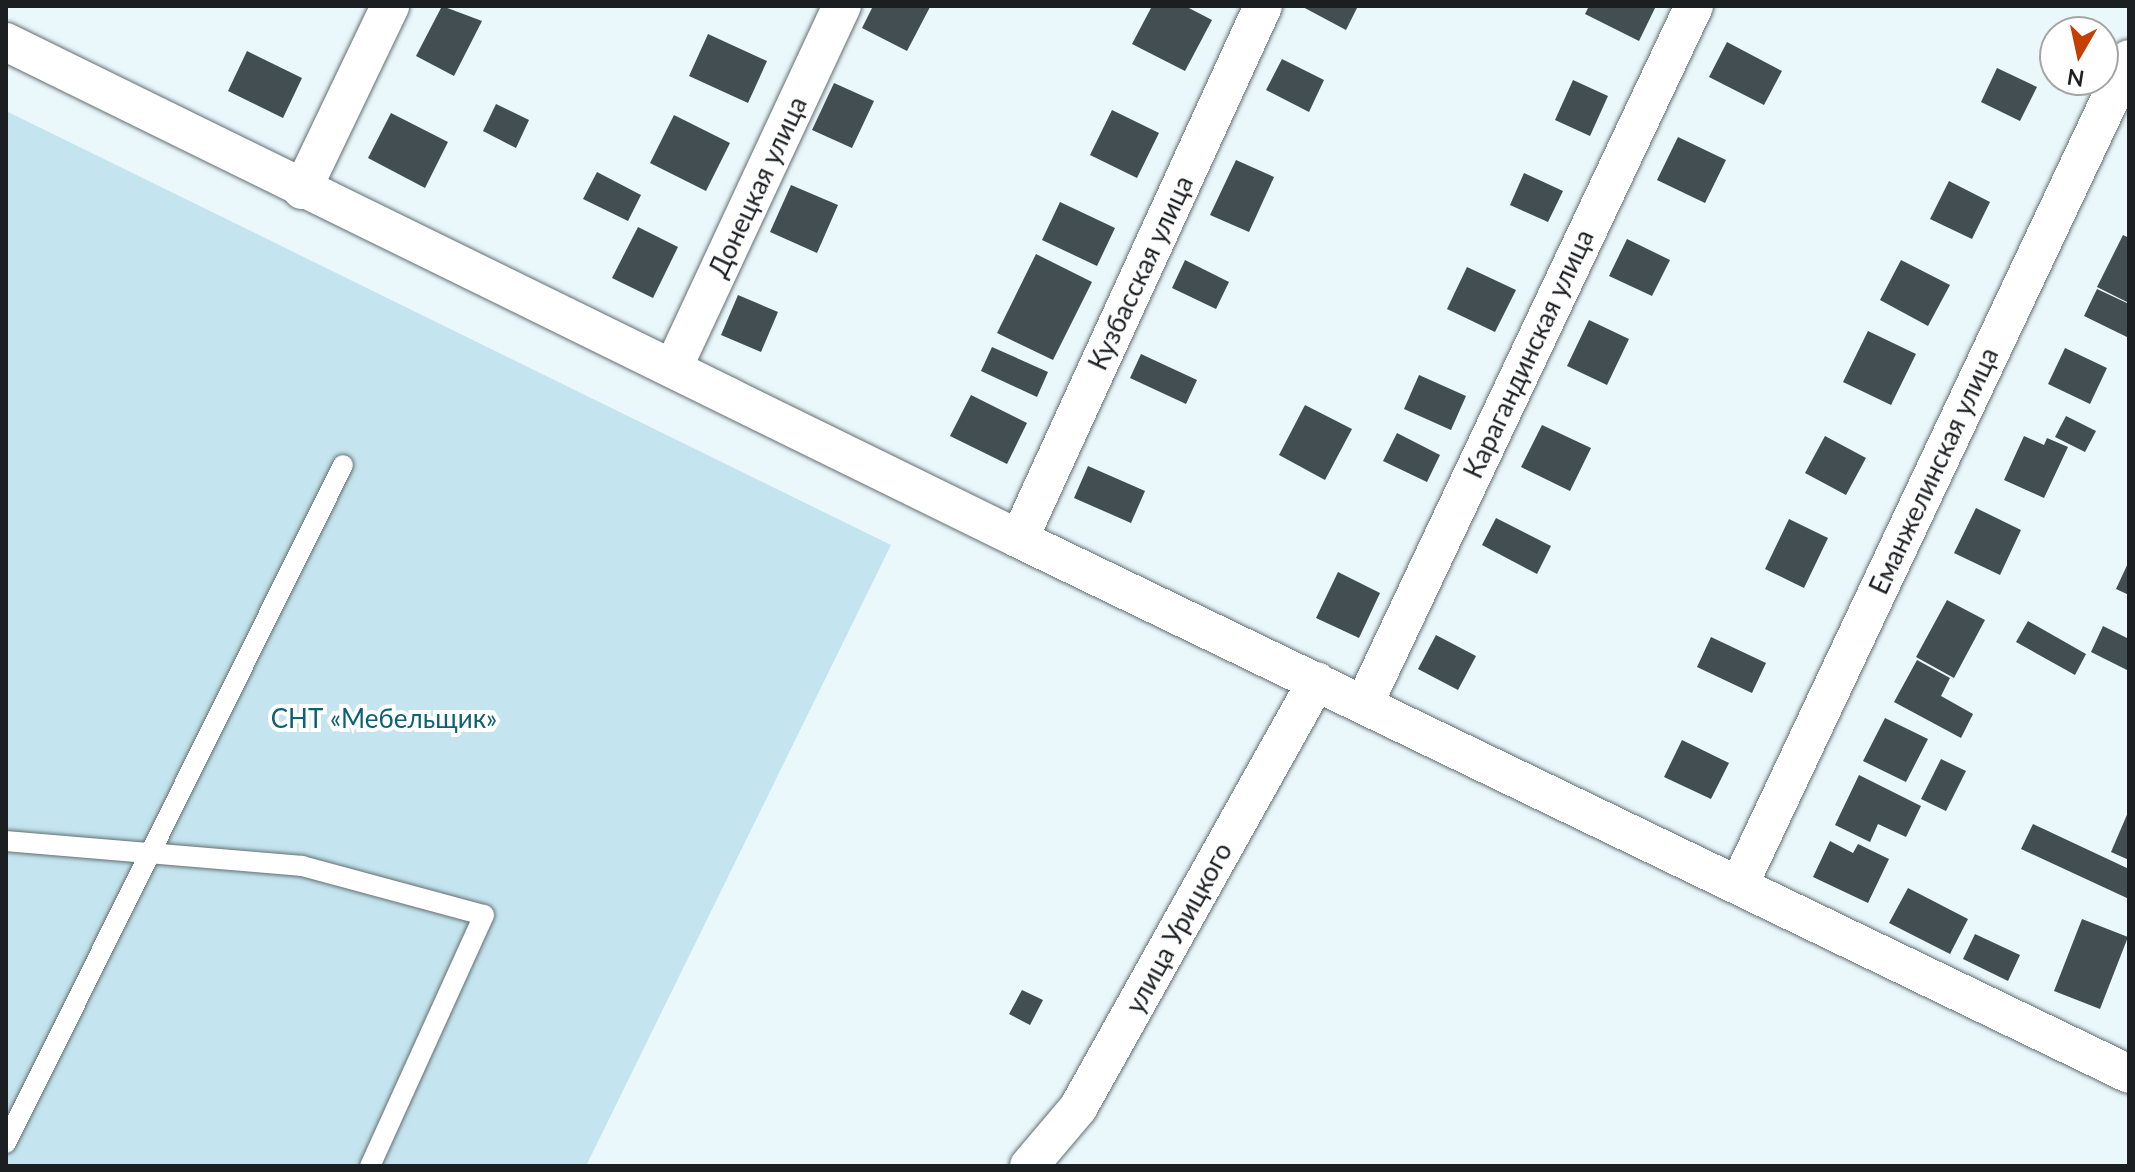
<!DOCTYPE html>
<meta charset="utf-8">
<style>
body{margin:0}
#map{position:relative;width:2135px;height:1172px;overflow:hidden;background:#eaf8fc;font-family:Lato,sans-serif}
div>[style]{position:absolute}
.green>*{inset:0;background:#c4e5ef}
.building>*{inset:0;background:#434e52}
.roads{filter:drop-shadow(0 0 2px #646f73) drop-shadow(0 0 2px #646f73)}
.lane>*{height:20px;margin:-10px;padding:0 10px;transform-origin:10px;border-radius:10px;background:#fff}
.street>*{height:38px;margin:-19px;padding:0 19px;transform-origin:19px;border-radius:19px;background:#fff}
span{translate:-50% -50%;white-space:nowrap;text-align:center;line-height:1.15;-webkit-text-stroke:8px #fff;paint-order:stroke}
.street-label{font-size:26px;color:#1b1f21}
.park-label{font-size:26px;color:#0c6174}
.frame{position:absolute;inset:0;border:8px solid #1b1f21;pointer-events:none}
.north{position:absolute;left:2039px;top:16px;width:80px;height:80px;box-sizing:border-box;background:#fff;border:2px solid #a4a5a6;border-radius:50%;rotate:189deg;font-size:22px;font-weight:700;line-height:32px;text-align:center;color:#1b1f21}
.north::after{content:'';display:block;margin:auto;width:28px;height:36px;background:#c53f00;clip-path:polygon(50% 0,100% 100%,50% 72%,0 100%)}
</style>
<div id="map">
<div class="green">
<i style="clip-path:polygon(6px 111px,891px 545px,586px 1166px,6px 1166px)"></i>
</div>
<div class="building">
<i style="clip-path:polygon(442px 6px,482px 21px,454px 76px,416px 56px)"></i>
<i style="clip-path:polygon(873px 6px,928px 6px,930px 7px,907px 51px,862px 28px)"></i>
<i style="clip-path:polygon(1152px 6px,1185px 6px,1212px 20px,1185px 71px,1132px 44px)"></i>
<i style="clip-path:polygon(1301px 6px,1358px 6px,1346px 30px)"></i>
<i style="clip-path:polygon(1589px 6px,1656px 6px,1639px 41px,1585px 14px)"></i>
<i style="clip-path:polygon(708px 34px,767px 61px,748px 103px,689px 76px)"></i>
<i style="clip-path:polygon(1727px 42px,1782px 71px,1764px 105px,1709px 77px)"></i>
<i style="clip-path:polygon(247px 51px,302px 78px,283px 118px,228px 91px)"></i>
<i style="clip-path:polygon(1282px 59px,1324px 80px,1309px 112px,1266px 90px)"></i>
<i style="clip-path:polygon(1997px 68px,2037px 87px,2020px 121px,1981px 102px)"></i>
<i style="clip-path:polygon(1573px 80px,1608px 96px,1590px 136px,1555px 120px)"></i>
<i style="clip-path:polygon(834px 83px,874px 101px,852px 148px,812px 130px)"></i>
<i style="clip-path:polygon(496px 104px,529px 120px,516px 148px,483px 131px)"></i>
<i style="clip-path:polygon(1112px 110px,1159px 133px,1137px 178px,1090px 155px)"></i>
<i style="clip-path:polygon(391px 113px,448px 142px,425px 188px,368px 158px)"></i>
<i style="clip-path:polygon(674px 115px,730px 143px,706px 191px,650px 163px)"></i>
<i style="clip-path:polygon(1678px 137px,1726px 160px,1705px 203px,1657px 180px)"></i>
<i style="clip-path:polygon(1236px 160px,1274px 177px,1249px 232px,1210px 215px)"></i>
<i style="clip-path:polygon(597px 172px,641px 195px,628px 221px,583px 199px)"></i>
<i style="clip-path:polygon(1524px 173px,1563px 191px,1548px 222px,1510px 205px)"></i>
<i style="clip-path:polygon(1949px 181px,1990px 202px,1972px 239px,1930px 219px)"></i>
<i style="clip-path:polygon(791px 185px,838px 205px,817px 253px,770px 232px)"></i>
<i style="clip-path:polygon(1060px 202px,1115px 228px,1097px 266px,1042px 240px)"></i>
<i style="clip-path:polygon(638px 227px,678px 247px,653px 298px,612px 278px)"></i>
<i style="clip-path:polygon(2123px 235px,2129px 238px,2129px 303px,2097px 287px)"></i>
<i style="clip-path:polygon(1627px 239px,1670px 260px,1652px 296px,1609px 276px)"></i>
<i style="clip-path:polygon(1036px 254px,1092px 282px,1053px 360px,997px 333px)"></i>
<i style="clip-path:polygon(1185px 260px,1229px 282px,1216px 309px,1172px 288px)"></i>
<i style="clip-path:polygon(1901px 260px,1950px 285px,1928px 326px,1880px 300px)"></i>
<i style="clip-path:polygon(1467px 267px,1516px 290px,1495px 332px,1447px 309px)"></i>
<i style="clip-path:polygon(2097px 289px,2129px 304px,2129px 338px,2084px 316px)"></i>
<i style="clip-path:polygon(738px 295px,778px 312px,761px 352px,721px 335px)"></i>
<i style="clip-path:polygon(1589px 320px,1629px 339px,1607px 385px,1567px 366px)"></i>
<i style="clip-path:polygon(1868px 331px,1916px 354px,1891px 405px,1843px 382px)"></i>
<i style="clip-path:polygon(992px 347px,1048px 372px,1037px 397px,981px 371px)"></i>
<i style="clip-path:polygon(2065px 348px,2107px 368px,2090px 404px,2048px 384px)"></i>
<i style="clip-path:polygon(1141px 354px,1197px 380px,1186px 404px,1130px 378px)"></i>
<i style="clip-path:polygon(1419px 375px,1466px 396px,1451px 430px,1404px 409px)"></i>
<i style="clip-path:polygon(971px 395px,1027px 423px,1007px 464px,950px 436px)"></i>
<i style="clip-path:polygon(1305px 405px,1352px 429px,1325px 480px,1279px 455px)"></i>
<i style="clip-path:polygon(2066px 416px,2096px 431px,2085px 452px,2055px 437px)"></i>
<i style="clip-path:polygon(1542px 425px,1591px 448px,1570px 491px,1521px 467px)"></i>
<i style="clip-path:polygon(1397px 433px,1440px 455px,1427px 482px,1383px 461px)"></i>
<i style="clip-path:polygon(1825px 436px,1866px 458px,1846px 495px,1805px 473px)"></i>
<i style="clip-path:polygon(2024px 436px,2044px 445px,2047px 438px,2068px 447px,2044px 498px,2004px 480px)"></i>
<i style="clip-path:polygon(1088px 466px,1145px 491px,1131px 523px,1074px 498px)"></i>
<i style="clip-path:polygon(1976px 508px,2021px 530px,2000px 575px,1954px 553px)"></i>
<i style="clip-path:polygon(1496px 518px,1551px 546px,1537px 574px,1482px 545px)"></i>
<i style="clip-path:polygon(1789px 519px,1828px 538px,1804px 588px,1765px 569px)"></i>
<i style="clip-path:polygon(2129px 561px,2129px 595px,2116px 589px)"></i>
<i style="clip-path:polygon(1338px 572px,1380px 593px,1359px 638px,1316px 618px)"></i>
<i style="clip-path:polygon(1947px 600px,1985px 620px,1954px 678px,1916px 657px)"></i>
<i style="clip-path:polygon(2028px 621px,2086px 654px,2075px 675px,2016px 642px)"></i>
<i style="clip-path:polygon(2103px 626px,2129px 639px,2129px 671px,2091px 652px)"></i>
<i style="clip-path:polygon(1436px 635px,1476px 656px,1458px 690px,1418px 669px)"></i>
<i style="clip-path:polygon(1711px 637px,1766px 663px,1752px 693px,1697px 667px)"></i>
<i style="clip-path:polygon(1917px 660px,1950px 678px,1941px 696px,1973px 714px,1961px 738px,1894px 702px)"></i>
<i style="clip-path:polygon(1885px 718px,1928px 739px,1906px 782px,1863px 761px)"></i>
<i style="clip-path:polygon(1682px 740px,1729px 763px,1711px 799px,1664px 777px)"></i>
<i style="clip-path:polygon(1941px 759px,1966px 771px,1946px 811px,1921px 799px)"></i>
<i style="clip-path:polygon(1859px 775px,1921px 806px,1906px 837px,1878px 824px,1870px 842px,1835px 825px)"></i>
<i style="clip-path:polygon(2129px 810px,2129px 860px,2111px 852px)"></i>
<i style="clip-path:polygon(2033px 824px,2129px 869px,2129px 899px,2021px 849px)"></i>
<i style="clip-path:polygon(1830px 841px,1853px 853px,1858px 844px,1889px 859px,1868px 903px,1813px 877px)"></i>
<i style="clip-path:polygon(1908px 888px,1968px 919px,1950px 954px,1889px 923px)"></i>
<i style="clip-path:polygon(2082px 919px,2128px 937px,2100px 1009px,2054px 991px)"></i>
<i style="clip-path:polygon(1975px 934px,2020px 955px,2008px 981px,1963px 959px)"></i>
<i style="clip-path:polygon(1022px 990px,1043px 1000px,1030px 1025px,1009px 1014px)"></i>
</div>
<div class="roads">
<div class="lane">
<i style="left:6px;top:841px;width:297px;rotate:4.8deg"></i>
<i style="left:302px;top:866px;width:188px;rotate:15.1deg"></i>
<i style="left:484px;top:915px;width:276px;rotate:114.4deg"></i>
<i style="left:6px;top:1143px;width:757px;rotate:-63.57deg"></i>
</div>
<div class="street">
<i style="left:6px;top:42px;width:1128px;rotate:26.13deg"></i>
<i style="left:1019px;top:539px;width:1232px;rotate:25.73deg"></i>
<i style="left:302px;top:190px;width:204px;rotate:-64.4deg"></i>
<i style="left:673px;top:368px;width:400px;rotate:-65deg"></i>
<i style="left:1019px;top:539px;width:586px;rotate:-65.4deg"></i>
<i style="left:1365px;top:702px;width:770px;rotate:-64.7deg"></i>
<i style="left:1740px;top:883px;width:911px;rotate:-64.73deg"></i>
<i style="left:1029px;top:1166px;width:76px;rotate:-49.8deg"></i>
<i style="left:1078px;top:1108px;width:489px;rotate:-60.8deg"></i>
</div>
</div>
<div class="street-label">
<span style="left:758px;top:187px;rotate:-65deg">Донецкая улица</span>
<span style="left:1141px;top:273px;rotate:-65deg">Кузбасская улица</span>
<span style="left:1529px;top:354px;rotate:-65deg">Карагандинская улица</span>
<span style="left:1934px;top:471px;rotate:-65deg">Еманжелинская улица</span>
<span style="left:1179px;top:928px;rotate:-61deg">улица Урицкого</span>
</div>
<div class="park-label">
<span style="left:384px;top:719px">СНТ «Мебельщик»</span>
</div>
<div class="frame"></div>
<div class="north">N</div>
</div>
